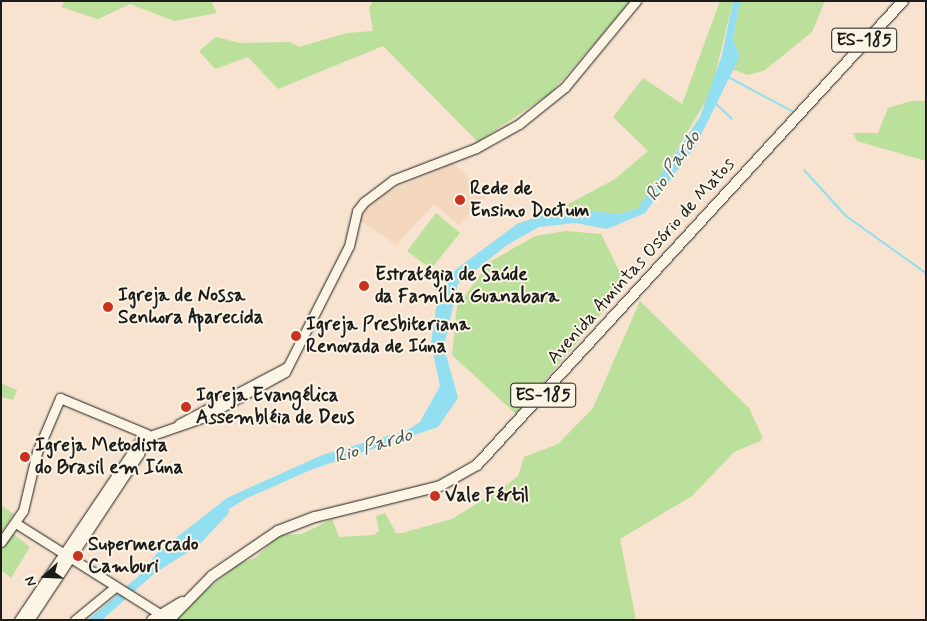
<!DOCTYPE html>
<meta charset="utf-8">
<style>
body{margin:0}
#map{position:relative;width:927px;height:621px;overflow:hidden;background:#f7e3cf;font-family:Mynerve,sans-serif}
div>[style]{position:absolute}
.built>*{inset:0;background:#f3d7bf}
.green>*{inset:0;background:#bbe09b}
.water>*{inset:0;background:#91dff0}
.stream>*{height:2px;margin:-1px;padding:0 1px;transform-origin:1px;border-radius:1px;background:#91dff0}
.river>*{height:10px;margin:-5px;padding:0 5px;transform-origin:5px;border-radius:5px;background:#91dff0}
.roads{filter:drop-shadow(0 0 1px #1c1c1c) drop-shadow(0 0 1px #1c1c1c)}
.secondary>*{height:9px;margin:-4.5px;padding:0 4.5px;transform-origin:4.5px;border-radius:4.5px;background:#fcf5e5}
.primary>*{height:10px;margin:-5px;padding:0 5px;transform-origin:5px;border-radius:5px;background:#fcf5e5}
.dots>*{width:14px;height:14px;translate:-50% -50%;box-sizing:border-box;border:2px solid #fcf5e5;border-radius:50%}
span{translate:-50% -50%;white-space:nowrap;text-align:center;line-height:1.15;-webkit-text-stroke:4px #fcf5e5;paint-order:stroke}
.shield-label span{padding:1px 4px;background:#fcf5e5;border:1px solid;border-radius:4px;-webkit-text-stroke-width:0}
.shield-label{font-size:18px;color:#1c1c1c;font-weight:700}
.poi-label{font-size:19px;color:#1c1c1c;font-weight:700}
.left{translate:0 -50%;text-align:left}
.street-label{font-size:19px;color:#1c1c1c}
.water-label{font-size:20px;color:#3f565c;font-style:italic}
.frame{position:absolute;inset:0;border:2px solid #1c1c1c;pointer-events:none}
.north{position:absolute;left:20px;top:551px;width:50px;height:50px;-webkit-text-stroke:4px #fcf5e5;paint-order:stroke;rotate:250deg;font-size:14px;font-weight:700;line-height:20px;text-align:center;color:#1c1c1c}
.north::after{content:'';display:block;margin:auto;width:18px;height:22px;background:#1c1c1c;clip-path:polygon(50% 0,100% 100%,50% 72%,0 100%)}
</style>
<div id="map">
<div class="built">
<i style="clip-path:polygon(453px 163px,487px 195px,459px 225px,434px 204px,396px 245px,358px 219px,383px 194px)"></i>
</div>
<div class="green">
<i style="clip-path:polygon(65px 1px,211px 1px,217px 13px,174px 21px,130px 4px,98px 19px,61px 7px)"></i>
<i style="clip-path:polygon(373px 1px,631px 1px,551px 93px,478px 142px,383px 46px,278px 89px,248px 57px,215px 69px,199px 51px,216px 37px,240px 43px,290px 42px,299px 47px,347px 33px,373px 31px,369px 8px)"></i>
<i style="clip-path:polygon(720px 1px,733px 1px,711px 92px,650px 195px,635px 210px,621px 214px,561px 208px,615px 179px,648px 151px,613px 117px,643px 78px,682px 104px)"></i>
<i style="clip-path:polygon(740px 1px,825px 1px,812px 32px,764px 71px,747px 75px,732px 69px,740px 56px,733px 40px)"></i>
<i style="clip-path:polygon(911px 101px,926px 101px,926px 161px,857px 141px,853px 133px,878px 133px,888px 108px)"></i>
<i style="clip-path:polygon(436px 213px,460px 233px,431px 269px,407px 251px)"></i>
<i style="clip-path:polygon(566px 231px,601px 234px,626px 285px,516px 414px,452px 355px,457px 306px,490px 262px,535px 236px)"></i>
<i style="clip-path:polygon(640px 301px,749px 408px,762px 436px,761px 441px,734px 452px,692px 496px,620px 539px,636px 620px,174px 620px,206px 590px,240px 563px,255px 558px,279px 535px,302px 534px,332px 519px,339px 537px,374px 535px,379px 531px,376px 516px,385px 513px,396px 533px,402px 533px,452px 519px,508px 484px,518px 476px,524px 457px,558px 444px,593px 408px)"></i>
<i style="clip-path:polygon(1px 383px,17px 390px,13px 400px,1px 397px)"></i>
<i style="clip-path:polygon(1px 505px,14px 514px,2px 531px,1px 531px)"></i>
<i style="clip-path:polygon(12px 533px,30px 547px,11px 578px,1px 570px,1px 546px)"></i>
</div>
<div class="water">
<i style="clip-path:polygon(733px 1px,740px 1px,733px 40px,740px 56px,695px 147px,645px 213px,607px 229px,575px 223px,539px 227px,507px 245px,458px 284px,444px 347px,458px 398px,438px 427px,313px 469px,245px 499px,224px 512px,188px 552px,155px 573px,102px 620px,88px 620px,141px 574px,158px 552px,227px 498px,322px 455px,408px 430px,420px 422px,440px 386px,431px 343px,437px 302px,447px 276px,517px 224px,561px 208px,621px 214px,638px 208px,700px 117px,722px 55px)"></i>
</div>
<div class="stream">
<i style="left:726px;top:76px;width:75px;rotate:27.9deg"></i>
<i style="left:715px;top:103px;width:23px;rotate:43deg"></i>
<i style="left:804px;top:170px;width:62px;rotate:47.6deg"></i>
<i style="left:846px;top:216px;width:98px;rotate:35.5deg"></i>
</div>
<div class="river">
<i style="left:193px;top:544px;width:45px;rotate:-46.8deg"></i>
</div>
<div class="roads">
<div class="secondary">
<i style="left:179px;top:424px;width:122px;rotate:-27.8deg"></i>
<i style="left:17px;top:524px;width:176px;rotate:32.2deg"></i>
<i style="left:1px;top:542px;width:38px;rotate:-55deg"></i>
<i style="left:23px;top:511px;width:61px;rotate:-76.7deg"></i>
<i style="left:37px;top:452px;width:59px;rotate:-66.9deg"></i>
<i style="left:60px;top:398px;width:94px;rotate:22.5deg"></i>
<i style="left:19px;top:620px;width:218px;rotate:-56deg"></i>
<i style="left:141px;top:439px;width:65px;rotate:-19deg"></i>
<i style="left:202px;top:418px;width:95px;rotate:-29deg"></i>
<i style="left:285px;top:372px;width:141px;rotate:-63.1deg"></i>
<i style="left:349px;top:246px;width:36px;rotate:-77deg"></i>
<i style="left:357px;top:211px;width:11px;rotate:-52deg"></i>
<i style="left:364px;top:202px;width:36px;rotate:-37deg"></i>
<i style="left:393px;top:180px;width:89px;rotate:-21.1deg"></i>
<i style="left:476px;top:148px;width:49px;rotate:-29.2deg"></i>
<i style="left:519px;top:124px;width:59px;rotate:-38.8deg"></i>
<i style="left:565px;top:87px;width:112px;rotate:-50.5deg"></i>
<i style="left:29px;top:620px;width:199px;rotate:-56.5deg"></i>
<i style="left:139px;top:454px;width:19px;rotate:-74deg"></i>
<i style="left:75px;top:620px;width:50px;rotate:-39.4deg"></i>
</div>
<div class="primary">
<i style="left:152px;top:620px;width:35px;rotate:-31deg"></i>
<i style="left:169px;top:620px;width:62px;rotate:-45.7deg"></i>
<i style="left:212px;top:576px;width:80px;rotate:-34.3deg"></i>
<i style="left:278px;top:531px;width:40px;rotate:-21deg"></i>
<i style="left:315px;top:517px;width:129px;rotate:-13.9deg"></i>
<i style="left:440px;top:486px;width:43px;rotate:-29.6deg"></i>
<i style="left:477px;top:465px;width:630px;rotate:-47.44deg"></i>
</div>
</div>
<div class="dots">
<i style="left:460px;top:200px;background:#c8321e"></i>
<i style="left:364px;top:286px;background:#c8321e"></i>
<i style="left:108px;top:307px;background:#c8321e"></i>
<i style="left:296px;top:336px;background:#c8321e"></i>
<i style="left:186px;top:407px;background:#c8321e"></i>
<i style="left:25px;top:457px;background:#c8321e"></i>
<i style="left:435px;top:496px;background:#c8321e"></i>
<i style="left:78px;top:556px;background:#c8321e"></i>
</div>
<div class="shield-label">
<span style="left:864px;top:40px">ES-185</span>
<span style="left:543px;top:395px">ES-185</span>
</div>
<div class="poi-label">
<span class="left" style="left:470px;top:200px">Rede de<br>Ensino Doctum</span>
<span class="left" style="left:375px;top:286px">Estratégia de Saúde<br>da Família Guanabara</span>
<span class="left" style="left:118px;top:307px">Igreja de Nossa<br>Senhora Aparecida</span>
<span class="left" style="left:306px;top:336px">Igreja Presbiteriana<br>Renovada de Iúna</span>
<span class="left" style="left:196px;top:407px">Igreja Evangélica<br>Assembléia de Deus</span>
<span class="left" style="left:35px;top:457px">Igreja Metodista<br>do Brasil em Iúna</span>
<span class="left" style="left:445px;top:496px">Vale Fértil</span>
<span class="left" style="left:88px;top:556px">Supermercado<br>Camburi</span>
</div>
<div class="street-label">
<span style="left:641px;top:261px;rotate:-48deg">Avenida Amintas Osório de Matos</span>
</div>
<div class="water-label">
<span style="left:673px;top:166px;rotate:-55deg">Rio Pardo</span>
<span style="left:373px;top:446px;rotate:-17deg">Rio Pardo</span>
</div>
<div class="frame"></div>
<div class="north">N</div>
</div>
